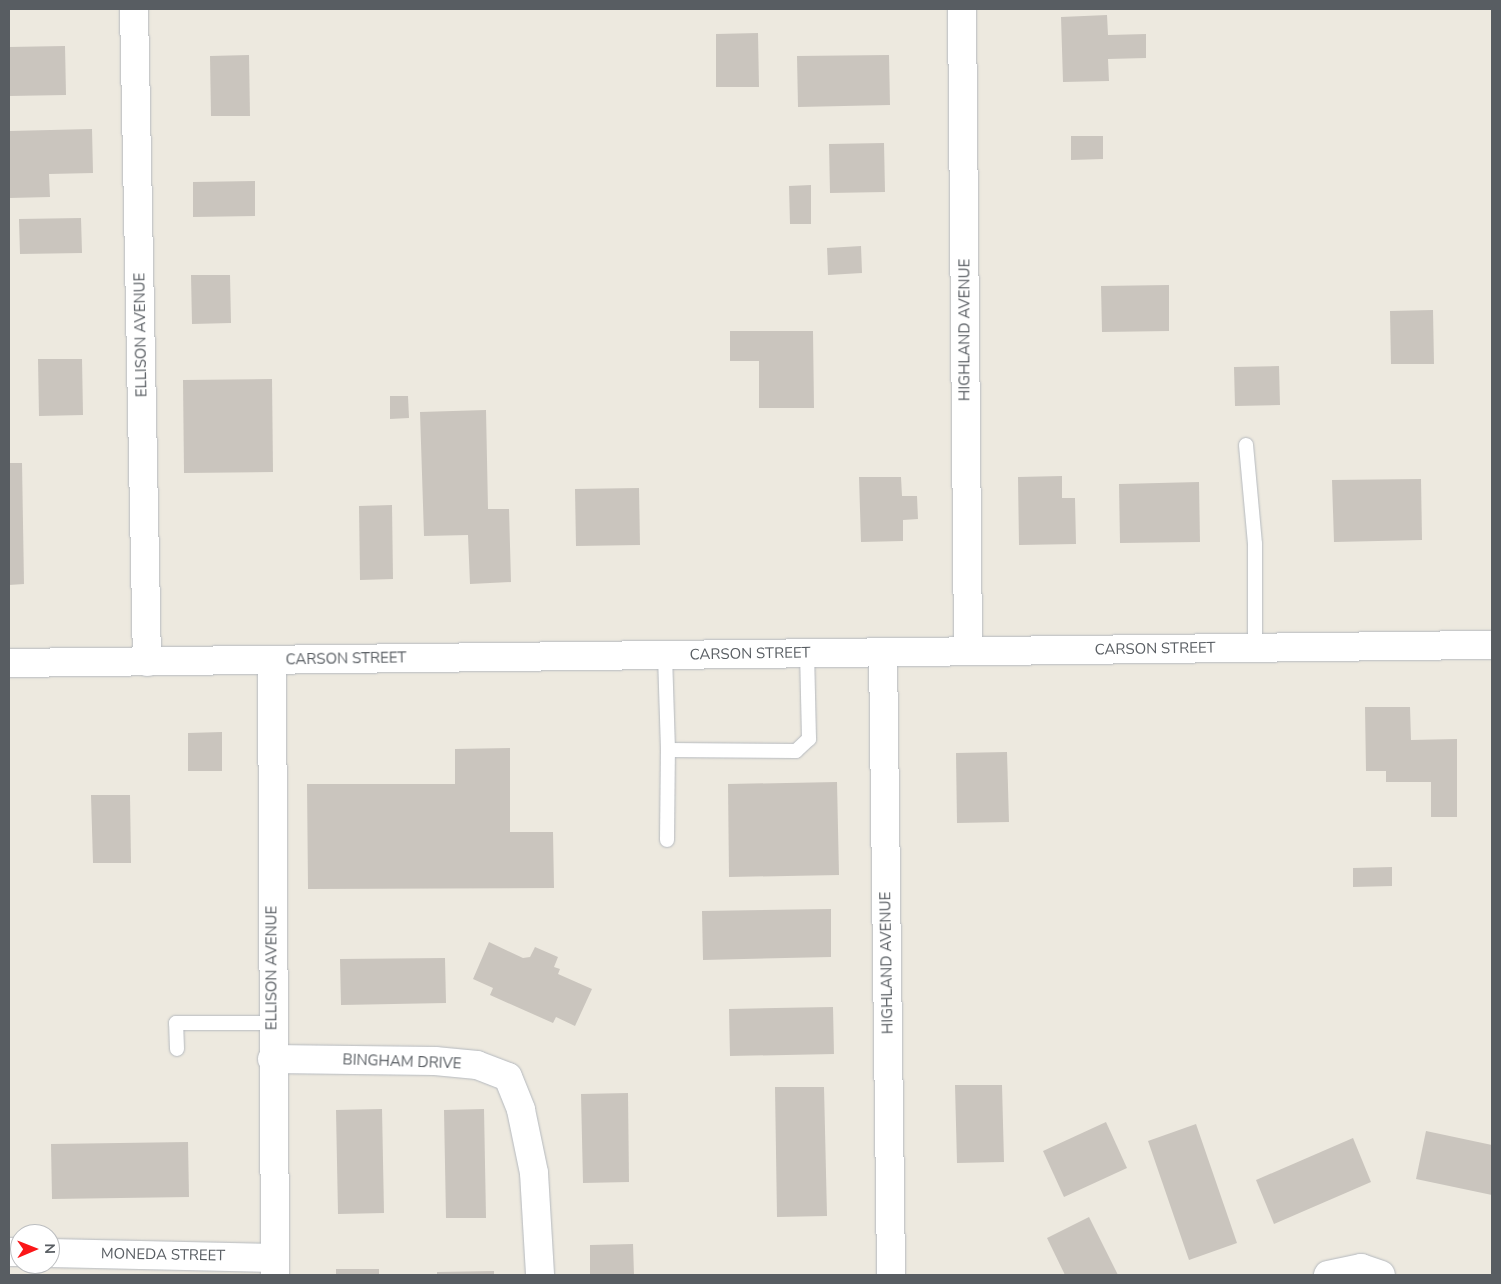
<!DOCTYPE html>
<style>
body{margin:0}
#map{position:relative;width:1501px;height:1284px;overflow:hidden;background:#ede9df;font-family:"Nunito Sans",sans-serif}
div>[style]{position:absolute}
.building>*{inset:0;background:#cac5be}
.roads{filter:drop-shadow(0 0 1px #b5b9be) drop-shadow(0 0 1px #b5b9be)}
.service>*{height:14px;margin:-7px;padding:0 7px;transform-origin:7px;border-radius:7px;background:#fff}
.minor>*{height:28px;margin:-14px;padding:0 14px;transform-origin:14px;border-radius:14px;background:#fff}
.tertiary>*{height:28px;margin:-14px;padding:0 14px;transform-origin:14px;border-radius:14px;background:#fff}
span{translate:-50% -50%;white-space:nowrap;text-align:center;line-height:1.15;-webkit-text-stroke:5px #fff;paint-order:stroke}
.street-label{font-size:15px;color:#585d62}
.frame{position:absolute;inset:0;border:10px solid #585d62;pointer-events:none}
.north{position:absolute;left:10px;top:1224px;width:50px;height:50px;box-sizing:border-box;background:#fff;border:1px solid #bcbec0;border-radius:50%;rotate:89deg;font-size:14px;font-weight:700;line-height:20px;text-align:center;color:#585d62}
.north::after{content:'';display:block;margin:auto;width:18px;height:22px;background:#fb1618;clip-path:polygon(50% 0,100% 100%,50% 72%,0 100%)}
</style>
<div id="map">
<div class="building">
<i style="clip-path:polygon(1107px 15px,1108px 35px,1146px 34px,1146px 58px,1108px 59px,1109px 81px,1063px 82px,1061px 17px)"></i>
<i style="clip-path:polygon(758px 33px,759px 87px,716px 87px,716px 34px)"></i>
<i style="clip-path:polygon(65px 46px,66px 95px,9px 96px,9px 47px)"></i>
<i style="clip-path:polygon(249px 55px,250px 116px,211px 116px,210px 56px)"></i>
<i style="clip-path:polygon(889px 55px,890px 105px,798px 107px,797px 56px)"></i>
<i style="clip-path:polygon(92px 129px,93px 173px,49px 174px,50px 197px,9px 198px,9px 131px)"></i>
<i style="clip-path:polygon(1071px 136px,1103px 136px,1103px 159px,1071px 160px)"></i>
<i style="clip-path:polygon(884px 143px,885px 192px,830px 193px,829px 144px)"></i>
<i style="clip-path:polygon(255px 181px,255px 216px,193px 217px,193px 182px)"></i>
<i style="clip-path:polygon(811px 185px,811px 224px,790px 224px,789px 186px)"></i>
<i style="clip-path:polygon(81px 218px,82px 253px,20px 254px,19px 219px)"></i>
<i style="clip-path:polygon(861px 246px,862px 273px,828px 275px,827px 248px)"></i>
<i style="clip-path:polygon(191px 275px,230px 275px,231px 323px,192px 324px)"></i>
<i style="clip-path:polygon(1169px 285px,1169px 331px,1102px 332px,1101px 286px)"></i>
<i style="clip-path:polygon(1433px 310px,1434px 364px,1391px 364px,1390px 311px)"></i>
<i style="clip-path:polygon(730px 331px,813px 331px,814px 408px,759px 408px,759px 361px,730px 361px)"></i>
<i style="clip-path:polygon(38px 359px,82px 359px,83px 415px,39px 416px)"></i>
<i style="clip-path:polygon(1279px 366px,1280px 405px,1235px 406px,1234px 367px)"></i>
<i style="clip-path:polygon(272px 379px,273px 472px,184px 473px,183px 380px)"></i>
<i style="clip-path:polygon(390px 396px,408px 396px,409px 418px,390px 419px)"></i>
<i style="clip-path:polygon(486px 410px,488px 509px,509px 509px,511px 582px,470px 584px,468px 535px,424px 536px,420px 412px)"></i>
<i style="clip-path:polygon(9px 463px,22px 463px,24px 584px,9px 585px)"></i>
<i style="clip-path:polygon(1062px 476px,1062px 498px,1075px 498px,1076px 544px,1019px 545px,1018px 477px)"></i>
<i style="clip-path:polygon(859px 477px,901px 477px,902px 496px,917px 496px,918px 519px,903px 520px,903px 541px,861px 542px)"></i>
<i style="clip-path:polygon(1421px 479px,1422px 540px,1334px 542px,1332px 480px)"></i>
<i style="clip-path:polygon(1199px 482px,1200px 542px,1120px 543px,1119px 484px)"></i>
<i style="clip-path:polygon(639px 488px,640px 545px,576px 546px,575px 489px)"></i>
<i style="clip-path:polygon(392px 505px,393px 579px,360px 580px,359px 506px)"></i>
<i style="clip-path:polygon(1365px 707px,1410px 707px,1411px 740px,1457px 739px,1457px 817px,1431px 817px,1431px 782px,1386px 782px,1386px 771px,1366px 771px)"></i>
<i style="clip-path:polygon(222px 732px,222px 771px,188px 771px,188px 733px)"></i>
<i style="clip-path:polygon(510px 748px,510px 832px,553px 832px,554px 888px,308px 889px,307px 784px,455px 784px,455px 749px)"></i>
<i style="clip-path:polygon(1007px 752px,1009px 822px,957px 823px,956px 753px)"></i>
<i style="clip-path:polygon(837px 782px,839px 875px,729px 877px,728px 784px)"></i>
<i style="clip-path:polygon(91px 795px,130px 795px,131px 863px,93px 863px)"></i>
<i style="clip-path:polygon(1392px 867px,1392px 886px,1353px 887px,1353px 868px)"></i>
<i style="clip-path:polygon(831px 909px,831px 957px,703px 960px,702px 911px)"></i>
<i style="clip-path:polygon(489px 942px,523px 958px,530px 957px,535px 947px,558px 957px,554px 967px,560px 969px,558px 974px,592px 989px,575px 1026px,556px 1017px,553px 1023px,490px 995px,493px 988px,473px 979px)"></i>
<i style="clip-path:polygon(445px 958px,446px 1003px,341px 1005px,340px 959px)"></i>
<i style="clip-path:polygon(833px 1007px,834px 1054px,730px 1056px,729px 1009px)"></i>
<i style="clip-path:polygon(955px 1085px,1002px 1085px,1004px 1162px,957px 1163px)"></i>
<i style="clip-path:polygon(775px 1087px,824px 1087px,827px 1216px,777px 1217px)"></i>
<i style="clip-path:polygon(628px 1093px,629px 1182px,583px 1183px,581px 1094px)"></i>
<i style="clip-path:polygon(382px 1109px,384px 1213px,338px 1214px,336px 1110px)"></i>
<i style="clip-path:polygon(484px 1109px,486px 1218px,446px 1218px,444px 1110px)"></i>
<i style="clip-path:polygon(1106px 1122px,1127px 1168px,1064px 1197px,1043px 1151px)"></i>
<i style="clip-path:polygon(1196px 1124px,1237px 1243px,1189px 1260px,1148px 1141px)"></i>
<i style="clip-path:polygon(1426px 1131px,1492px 1145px,1492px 1195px,1416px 1179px)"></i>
<i style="clip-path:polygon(1353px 1138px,1371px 1182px,1274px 1224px,1256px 1180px)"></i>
<i style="clip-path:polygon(188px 1142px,189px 1197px,52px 1199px,51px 1144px)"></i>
<i style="clip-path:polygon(1089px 1217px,1118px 1275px,1065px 1275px,1047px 1238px)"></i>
<i style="clip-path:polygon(633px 1244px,634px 1275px,590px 1275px,590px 1245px)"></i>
<i style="clip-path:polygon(336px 1269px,379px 1269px,379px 1275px,336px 1275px)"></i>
<i style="clip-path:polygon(494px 1271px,494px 1275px,437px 1275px,437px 1272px)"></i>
</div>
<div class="roads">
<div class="service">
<i style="left:1246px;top:445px;width:99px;rotate:84.8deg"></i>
<i style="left:1255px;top:544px;width:104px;rotate:90deg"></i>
<i style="left:665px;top:655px;width:95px;rotate:88.2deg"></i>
<i style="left:668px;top:750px;width:128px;rotate:0.4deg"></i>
<i style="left:796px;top:751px;width:18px;rotate:-43deg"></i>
<i style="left:809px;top:739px;width:86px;rotate:-91.3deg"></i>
<i style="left:667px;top:840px;width:90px;rotate:-89.4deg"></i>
<i style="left:177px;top:1049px;width:26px;rotate:-92deg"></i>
<i style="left:176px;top:1023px;width:96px"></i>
</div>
<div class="minor">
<i style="left:134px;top:9px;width:653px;rotate:88.86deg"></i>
<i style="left:962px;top:9px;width:641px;rotate:89.46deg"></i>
<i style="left:883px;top:652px;width:623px;rotate:89.26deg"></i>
<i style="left:272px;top:660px;width:615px;rotate:89.72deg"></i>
<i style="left:272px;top:1059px;width:163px;rotate:0.7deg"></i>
<i style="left:435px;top:1061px;width:42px;rotate:5.4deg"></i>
<i style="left:477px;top:1065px;width:33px;rotate:21deg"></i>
<i style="left:508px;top:1077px;width:35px;rotate:68deg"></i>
<i style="left:521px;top:1110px;width:64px;rotate:78.3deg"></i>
<i style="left:534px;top:1173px;width:102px;rotate:86.6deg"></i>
<i style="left:9px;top:1252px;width:11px"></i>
<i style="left:50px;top:1253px;width:225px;rotate:1.3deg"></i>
<i style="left:1328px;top:1275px;width:34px;rotate:-12deg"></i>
<i style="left:1361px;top:1268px;width:21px;rotate:19deg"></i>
</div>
<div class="tertiary">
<i style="left:9px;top:663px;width:1483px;rotate:-0.7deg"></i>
</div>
</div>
<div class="street-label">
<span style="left:965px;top:330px;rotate:-90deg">HIGHLAND AVENUE</span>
<span style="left:141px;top:335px;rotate:-91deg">ELLISON AVENUE</span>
<span style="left:1155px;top:649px;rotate:-1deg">CARSON STREET</span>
<span style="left:750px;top:654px;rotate:-1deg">CARSON STREET</span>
<span style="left:346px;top:659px;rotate:-1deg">CARSON STREET</span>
<span style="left:887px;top:963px;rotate:-91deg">HIGHLAND AVENUE</span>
<span style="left:272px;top:968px;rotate:-90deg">ELLISON AVENUE</span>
<span style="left:402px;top:1062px;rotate:2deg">BINGHAM DRIVE</span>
<span style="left:163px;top:1255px;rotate:1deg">MONEDA STREET</span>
</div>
<div class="frame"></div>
<div class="north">N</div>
</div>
